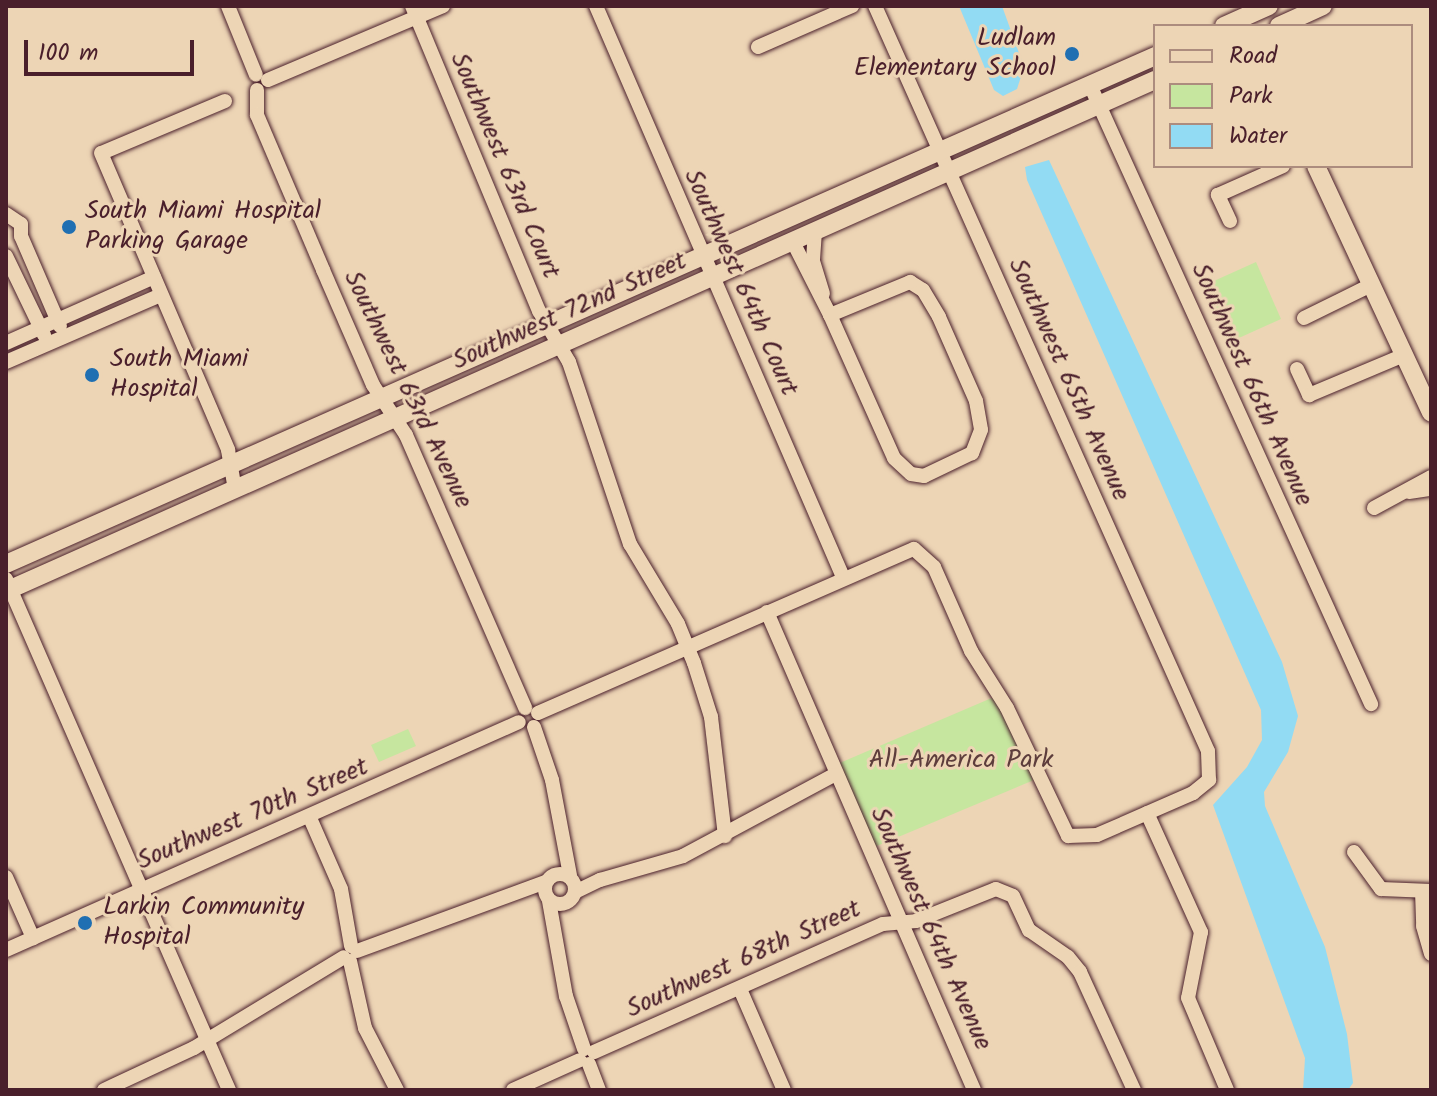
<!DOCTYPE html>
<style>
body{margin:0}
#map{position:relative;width:1437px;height:1096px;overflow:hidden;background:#edd5b5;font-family:Kalam,sans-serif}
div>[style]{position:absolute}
.green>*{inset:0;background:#c6e69f}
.water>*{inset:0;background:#92dbf3}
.roads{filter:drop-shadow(0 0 2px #4a1f2b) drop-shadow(0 0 2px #4a1f2b)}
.minor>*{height:14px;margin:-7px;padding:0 7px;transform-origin:7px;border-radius:7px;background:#edd5b5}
.minor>.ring{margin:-7px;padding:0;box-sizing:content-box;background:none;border:14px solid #edd5b5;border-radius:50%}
.major>*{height:18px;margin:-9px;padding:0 9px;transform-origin:9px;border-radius:9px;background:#edd5b5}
.dots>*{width:22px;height:22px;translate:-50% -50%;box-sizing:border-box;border:4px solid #edd5b5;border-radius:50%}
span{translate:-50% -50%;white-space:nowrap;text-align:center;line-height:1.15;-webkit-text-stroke:6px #edd5b5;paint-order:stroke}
.poi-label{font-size:26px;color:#4a1f2b}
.right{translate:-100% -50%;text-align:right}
.left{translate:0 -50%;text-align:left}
.street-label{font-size:26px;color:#4a1f2b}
.park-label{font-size:26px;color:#5d3d3c}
.frame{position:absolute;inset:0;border:8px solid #4a1f2b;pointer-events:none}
.legend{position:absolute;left:1153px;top:24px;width:260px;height:144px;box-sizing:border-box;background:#edd5b5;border:2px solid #ac8c7e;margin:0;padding:10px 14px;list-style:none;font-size:24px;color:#4a1f2b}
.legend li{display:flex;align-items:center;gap:16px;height:40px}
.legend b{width:40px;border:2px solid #ac8c7e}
.scale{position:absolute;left:24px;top:40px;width:170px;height:36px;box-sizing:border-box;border:4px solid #4a1f2b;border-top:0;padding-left:10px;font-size:24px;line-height:28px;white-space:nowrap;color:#4a1f2b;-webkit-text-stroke:6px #edd5b5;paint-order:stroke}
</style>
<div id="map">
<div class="green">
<i style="clip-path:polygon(1256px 262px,1281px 319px,1230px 342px,1205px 285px)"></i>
<i style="clip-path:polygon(994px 697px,1034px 780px,872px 848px,835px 765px)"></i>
<i style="clip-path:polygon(408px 729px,416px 746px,379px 762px,371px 745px)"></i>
</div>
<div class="water">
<i style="clip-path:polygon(959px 6px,1002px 6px,1024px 67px,1017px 89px,1003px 96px,994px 90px)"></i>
<i style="clip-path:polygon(1049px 160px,1282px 662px,1298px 716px,1288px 752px,1264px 792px,1265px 806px,1325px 947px,1347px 1034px,1353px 1083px,1348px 1090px,1303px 1090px,1305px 1058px,1213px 805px,1247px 767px,1262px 740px,1261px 710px,1027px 180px,1025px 167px)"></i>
</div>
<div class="roads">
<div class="minor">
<i style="left:228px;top:6px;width:74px;rotate:67.9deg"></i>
<i style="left:412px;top:6px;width:330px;rotate:67.4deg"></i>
<i style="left:539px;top:311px;width:59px;rotate:59.5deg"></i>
<i style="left:569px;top:362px;width:192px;rotate:71.5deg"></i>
<i style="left:630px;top:544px;width:93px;rotate:59deg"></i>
<i style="left:678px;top:624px;width:42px;rotate:67.7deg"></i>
<i style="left:694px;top:663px;width:57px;rotate:72.5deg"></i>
<i style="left:711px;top:717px;width:120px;rotate:83.3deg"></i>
<i style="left:596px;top:6px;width:622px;rotate:66.61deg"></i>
<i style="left:758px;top:47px;width:103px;rotate:-23.6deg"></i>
<i style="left:268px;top:80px;width:190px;rotate:-22.9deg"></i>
<i style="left:1090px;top:85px;width:680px;rotate:65.58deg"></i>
<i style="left:257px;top:90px;width:25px;rotate:90deg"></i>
<i style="left:257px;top:115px;width:168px;rotate:66.9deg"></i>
<i style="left:323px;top:270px;width:125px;rotate:66.5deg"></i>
<i style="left:373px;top:385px;width:60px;rotate:56.6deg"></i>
<i style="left:406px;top:435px;width:298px;rotate:66.4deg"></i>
<i style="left:225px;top:101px;width:134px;rotate:157.2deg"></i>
<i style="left:101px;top:153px;width:323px;rotate:66.8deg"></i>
<i style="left:228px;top:450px;width:39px;rotate:80deg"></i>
<i style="left:6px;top:214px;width:18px;rotate:34deg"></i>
<i style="left:21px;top:224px;width:12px;rotate:90deg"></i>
<i style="left:21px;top:236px;width:98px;rotate:66.6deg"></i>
<i style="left:1230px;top:221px;width:29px;rotate:-115deg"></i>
<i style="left:1218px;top:195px;width:71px;rotate:-24deg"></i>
<i style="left:815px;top:231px;width:30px;rotate:94deg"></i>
<i style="left:813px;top:261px;width:34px;rotate:73deg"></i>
<i style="left:793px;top:242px;width:82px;rotate:63.1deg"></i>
<i style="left:6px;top:256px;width:88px;rotate:64.3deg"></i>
<i style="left:910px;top:282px;width:15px;rotate:32deg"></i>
<i style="left:923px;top:290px;width:31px;rotate:59deg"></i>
<i style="left:939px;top:317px;width:92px;rotate:66.2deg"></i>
<i style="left:976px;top:401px;width:29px;rotate:80deg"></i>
<i style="left:981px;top:430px;width:25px;rotate:111deg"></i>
<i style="left:972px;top:453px;width:53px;rotate:154.4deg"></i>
<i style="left:924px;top:476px;width:13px;rotate:-171deg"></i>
<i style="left:911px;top:474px;width:23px;rotate:-137deg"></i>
<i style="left:894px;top:458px;width:157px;rotate:-114.1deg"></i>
<i style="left:830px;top:315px;width:87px;rotate:-22.4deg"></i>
<i style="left:1304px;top:318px;width:75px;rotate:-26.2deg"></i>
<i style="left:6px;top:343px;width:162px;rotate:-24deg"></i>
<i style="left:6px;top:362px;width:169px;rotate:-23.4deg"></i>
<i style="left:1297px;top:369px;width:29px;rotate:65deg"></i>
<i style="left:1309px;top:395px;width:103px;rotate:-22.8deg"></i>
<i style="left:1409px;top:492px;width:22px;rotate:-8deg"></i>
<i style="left:1374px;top:508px;width:65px;rotate:-28.5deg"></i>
<i style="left:6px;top:579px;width:558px;rotate:66.42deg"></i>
<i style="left:767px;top:612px;width:521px;rotate:66.58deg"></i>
<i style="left:538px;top:713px;width:410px;rotate:-23.6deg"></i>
<i style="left:914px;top:549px;width:27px;rotate:42deg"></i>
<i style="left:934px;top:567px;width:92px;rotate:66.2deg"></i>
<i style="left:971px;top:651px;width:67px;rotate:57.7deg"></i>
<i style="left:1007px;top:708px;width:142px;rotate:64.5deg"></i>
<i style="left:1068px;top:836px;width:29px;rotate:-2deg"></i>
<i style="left:1097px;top:835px;width:105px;rotate:-23.6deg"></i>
<i style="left:1193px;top:793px;width:21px;rotate:-39deg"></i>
<i style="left:1209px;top:780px;width:29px;rotate:-92deg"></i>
<i style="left:1208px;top:751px;width:816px;rotate:-114.08deg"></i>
<i style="left:534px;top:727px;width:56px;rotate:71.2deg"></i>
<i style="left:552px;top:780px;width:97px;rotate:79.3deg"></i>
<i style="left:1147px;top:813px;width:131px;rotate:65.6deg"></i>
<i style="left:1201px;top:932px;width:67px;rotate:101.1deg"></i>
<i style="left:1188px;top:998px;width:100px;rotate:67deg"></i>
<i style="left:310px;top:818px;width:77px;rotate:66.4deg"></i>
<i style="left:341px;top:889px;width:58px;rotate:80deg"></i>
<i style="left:1354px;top:852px;width:46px;rotate:53.9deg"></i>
<i style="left:1381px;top:889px;width:50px;rotate:2.3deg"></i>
<i class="ring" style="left:545px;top:874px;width:16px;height:16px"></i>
<i style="left:6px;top:877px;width:67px;rotate:66.1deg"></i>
<i style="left:1422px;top:891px;width:35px;rotate:88deg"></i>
<i style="left:1423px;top:926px;width:29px;rotate:74deg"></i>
<i style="left:575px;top:892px;width:28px;rotate:-26deg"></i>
<i style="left:600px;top:880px;width:86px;rotate:-16.1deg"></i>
<i style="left:683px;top:856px;width:171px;rotate:-28.2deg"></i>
<i style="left:549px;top:901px;width:97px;rotate:79.9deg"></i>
<i style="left:566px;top:996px;width:56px;rotate:71.2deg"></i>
<i style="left:6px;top:950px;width:561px;rotate:-23.96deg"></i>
<i style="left:357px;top:951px;width:201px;rotate:-20.1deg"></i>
<i style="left:350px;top:961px;width:69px;rotate:77.4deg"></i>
<i style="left:365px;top:1028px;width:70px;rotate:62.7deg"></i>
<i style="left:740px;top:989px;width:110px;rotate:66.5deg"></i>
<i style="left:594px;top:1052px;width:316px;rotate:-23.9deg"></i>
<i style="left:883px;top:924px;width:33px;rotate:-5deg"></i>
<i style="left:916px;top:921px;width:86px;rotate:-21.8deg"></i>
<i style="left:996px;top:889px;width:18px;rotate:22deg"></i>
<i style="left:1013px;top:896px;width:38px;rotate:65deg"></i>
<i style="left:1029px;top:930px;width:47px;rotate:34.7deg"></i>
<i style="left:1068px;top:957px;width:19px;rotate:51deg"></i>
<i style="left:1080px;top:972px;width:130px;rotate:65.4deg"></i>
<i style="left:589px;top:1064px;width:28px;rotate:69deg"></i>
<i style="left:104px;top:1090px;width:99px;rotate:-25deg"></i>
<i style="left:194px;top:1048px;width:175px;rotate:-31.2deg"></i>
<i style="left:513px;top:1090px;width:73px;rotate:-24.1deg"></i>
</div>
<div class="major">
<i style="left:1224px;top:26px;width:49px;rotate:-24deg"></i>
<i style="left:1279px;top:26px;width:48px;rotate:-24.4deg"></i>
<i style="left:1316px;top:166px;width:272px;rotate:65deg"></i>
<i style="left:6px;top:564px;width:1256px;rotate:-23.85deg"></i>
<i style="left:6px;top:591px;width:1258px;rotate:-23.98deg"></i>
</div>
</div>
<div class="dots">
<i style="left:1072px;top:54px;background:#1f6fb2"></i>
<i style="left:69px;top:227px;background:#1f6fb2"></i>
<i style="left:92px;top:375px;background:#1f6fb2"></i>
<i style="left:85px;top:923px;background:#1f6fb2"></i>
</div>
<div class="poi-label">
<span class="right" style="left:1056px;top:54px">Ludlam<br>Elementary School</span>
<span class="left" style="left:85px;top:227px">South Miami Hospital<br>Parking Garage</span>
<span class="left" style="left:110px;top:375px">South Miami<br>Hospital</span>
<span class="left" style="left:103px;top:923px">Larkin Community<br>Hospital</span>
</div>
<div class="street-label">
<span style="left:504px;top:166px;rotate:67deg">Southwest 63rd Court</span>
<span style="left:740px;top:283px;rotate:66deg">Southwest 64th Court</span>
<span style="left:570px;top:312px;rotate:-24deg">Southwest 72nd Street</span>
<span style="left:1068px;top:380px;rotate:66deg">Southwest 65th Avenue</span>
<span style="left:1251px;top:385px;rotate:66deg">Southwest 66th Avenue</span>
<span style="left:407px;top:390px;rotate:64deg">Southwest 63rd Avenue</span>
<span style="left:253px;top:815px;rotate:-23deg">Southwest 70th Street</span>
<span style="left:930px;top:929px;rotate:66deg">Southwest 64th Avenue</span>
<span style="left:744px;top:960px;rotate:-24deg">Southwest 68th Street</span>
</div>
<div class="park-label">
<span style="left:961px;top:761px">All-America Park</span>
</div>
<div class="frame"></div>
<ul class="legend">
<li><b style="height:10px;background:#edd5b5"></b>Road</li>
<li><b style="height:22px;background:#c6e69f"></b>Park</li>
<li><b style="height:22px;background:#92dbf3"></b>Water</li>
</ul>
<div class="scale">100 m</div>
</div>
